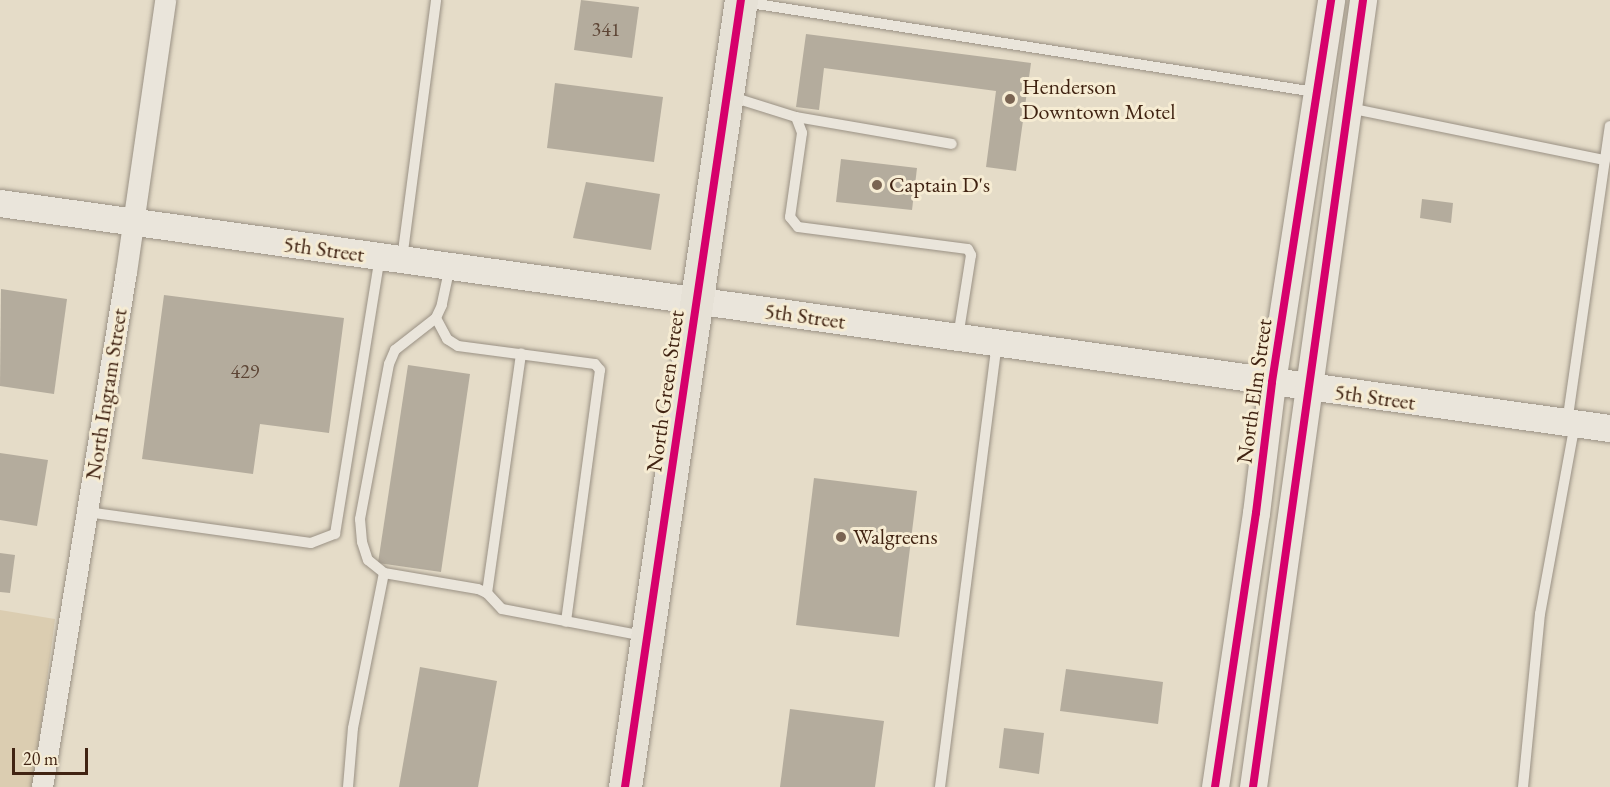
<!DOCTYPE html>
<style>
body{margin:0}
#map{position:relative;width:1610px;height:787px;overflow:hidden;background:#e5dcc8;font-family:"EB Garamond",serif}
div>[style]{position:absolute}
.green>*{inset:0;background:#dbcdb1}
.building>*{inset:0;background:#b4ac9d}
.roads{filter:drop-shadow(0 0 2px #9a9184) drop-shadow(0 0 2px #9a9184)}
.service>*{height:10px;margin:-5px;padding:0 5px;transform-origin:5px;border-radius:5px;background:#eae5db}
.minor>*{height:21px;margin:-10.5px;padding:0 10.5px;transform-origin:10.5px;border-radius:10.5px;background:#eae5db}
.tertiary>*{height:27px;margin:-13.5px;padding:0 13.5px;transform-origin:13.5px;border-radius:13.5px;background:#eae5db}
.primary>*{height:33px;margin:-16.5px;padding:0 16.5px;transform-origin:16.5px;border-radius:16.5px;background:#e6e1d6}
.cycleway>*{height:8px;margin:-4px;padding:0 4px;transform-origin:4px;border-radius:4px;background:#d6006c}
.dots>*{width:16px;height:16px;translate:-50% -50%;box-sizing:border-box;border:3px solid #f6ecd3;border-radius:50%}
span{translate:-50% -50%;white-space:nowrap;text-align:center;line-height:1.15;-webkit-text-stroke:6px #f6ecd3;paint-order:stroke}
.number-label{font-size:20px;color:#5d4535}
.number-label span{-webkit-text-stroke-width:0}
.poi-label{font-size:22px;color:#402312}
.left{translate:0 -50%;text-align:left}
.street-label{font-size:22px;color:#402312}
.scale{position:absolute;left:12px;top:748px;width:76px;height:27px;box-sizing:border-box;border:3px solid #402312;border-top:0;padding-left:8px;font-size:18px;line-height:21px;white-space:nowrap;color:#402312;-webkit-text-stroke:4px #f6ecd3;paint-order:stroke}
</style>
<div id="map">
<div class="green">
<i style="clip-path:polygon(0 610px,55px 619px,33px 787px,0 787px)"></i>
</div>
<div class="building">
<i style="clip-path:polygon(581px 0,639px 7px,632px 58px,574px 50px)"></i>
<i style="clip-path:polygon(806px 34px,1031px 63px,1016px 171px,986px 167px,996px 91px,824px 68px,819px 110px,796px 107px)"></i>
<i style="clip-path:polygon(555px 83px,663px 97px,654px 162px,547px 148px)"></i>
<i style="clip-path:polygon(841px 159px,917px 168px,912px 210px,836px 202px)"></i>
<i style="clip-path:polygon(586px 182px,660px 194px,651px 250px,573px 238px)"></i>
<i style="clip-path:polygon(1422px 199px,1453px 203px,1451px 223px,1420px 218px)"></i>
<i style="clip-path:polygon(1px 289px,67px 299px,54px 394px,0 386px)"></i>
<i style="clip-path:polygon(164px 295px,344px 318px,329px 433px,260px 424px,253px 474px,142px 459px)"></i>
<i style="clip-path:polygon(408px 365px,470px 374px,441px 572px,378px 563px)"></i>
<i style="clip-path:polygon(0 453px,48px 460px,37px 526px,0 520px)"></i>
<i style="clip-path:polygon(814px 478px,917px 491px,899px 637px,796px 625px)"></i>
<i style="clip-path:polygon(0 553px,15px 555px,10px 593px,0 592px)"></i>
<i style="clip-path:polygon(420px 667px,497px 681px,478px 787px,399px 787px)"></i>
<i style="clip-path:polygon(1066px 669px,1163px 682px,1158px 724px,1060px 711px)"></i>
<i style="clip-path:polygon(790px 709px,884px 721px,875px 787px,780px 787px)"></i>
<i style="clip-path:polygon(1004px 728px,1044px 733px,1039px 774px,999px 768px)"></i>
</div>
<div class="roads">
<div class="service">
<i style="left:744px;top:2px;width:578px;rotate:8.96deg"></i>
<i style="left:729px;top:96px;width:70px;rotate:17.4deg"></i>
<i style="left:796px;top:117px;width:17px;rotate:69deg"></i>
<i style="left:802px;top:133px;width:85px;rotate:98.1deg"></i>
<i style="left:790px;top:217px;width:13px;rotate:51deg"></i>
<i style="left:798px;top:227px;width:171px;rotate:7.4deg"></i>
<i style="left:968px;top:249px;width:7px;rotate:63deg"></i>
<i style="left:971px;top:255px;width:83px;rotate:99deg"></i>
<i style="left:1349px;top:108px;width:261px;rotate:11.5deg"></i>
<i style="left:796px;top:117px;width:158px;rotate:9.8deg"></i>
<i style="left:402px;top:259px;width:261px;rotate:-82.5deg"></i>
<i style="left:450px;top:266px;width:40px;rotate:102deg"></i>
<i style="left:442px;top:305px;width:14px;rotate:115deg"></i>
<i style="left:436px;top:318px;width:52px;rotate:142deg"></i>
<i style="left:395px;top:350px;width:15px;rotate:113deg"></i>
<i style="left:389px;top:364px;width:158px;rotate:100.6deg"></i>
<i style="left:360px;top:519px;width:23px;rotate:85deg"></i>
<i style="left:362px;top:542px;width:19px;rotate:72deg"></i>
<i style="left:368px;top:560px;width:21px;rotate:39deg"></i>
<i style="left:384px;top:573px;width:95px;rotate:9.7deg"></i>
<i style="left:478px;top:589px;width:10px;rotate:24deg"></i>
<i style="left:487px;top:593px;width:22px;rotate:47deg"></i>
<i style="left:502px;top:609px;width:145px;rotate:10.8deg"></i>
<i style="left:436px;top:318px;width:24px;rotate:62deg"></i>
<i style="left:447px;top:339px;width:13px;rotate:32deg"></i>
<i style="left:458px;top:346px;width:138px;rotate:7.5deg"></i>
<i style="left:595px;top:364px;width:8px;rotate:50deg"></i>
<i style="left:600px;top:370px;width:254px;rotate:97.7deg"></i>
<i style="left:1567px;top:423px;width:300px;rotate:-81.8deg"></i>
<i style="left:87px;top:512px;width:226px;rotate:7.9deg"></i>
<i style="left:311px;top:543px;width:26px;rotate:-21deg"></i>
<i style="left:335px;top:534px;width:281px;rotate:-80.8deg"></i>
<i style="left:487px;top:593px;width:242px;rotate:-81.9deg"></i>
<i style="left:348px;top:787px;width:59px;rotate:-85.2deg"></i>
<i style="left:353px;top:728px;width:158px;rotate:-78.7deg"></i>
<i style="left:940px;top:787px;width:447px;rotate:-82.7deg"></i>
<i style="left:1523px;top:787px;width:174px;rotate:-84.4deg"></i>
<i style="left:1540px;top:614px;width:193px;rotate:-79.6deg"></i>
</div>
<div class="minor">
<i style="left:42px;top:787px;width:522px;rotate:-80.74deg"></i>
<i style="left:126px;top:272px;width:275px;rotate:-81.8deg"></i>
</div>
<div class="tertiary">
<i style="left:0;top:203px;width:1626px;rotate:7.96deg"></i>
<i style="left:1215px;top:787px;width:277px;rotate:-81.5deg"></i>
<i style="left:1256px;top:513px;width:132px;rotate:-83deg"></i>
<i style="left:1272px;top:382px;width:387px;rotate:-81.2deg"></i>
<i style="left:1253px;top:787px;width:795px;rotate:-82.04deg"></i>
</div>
<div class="primary">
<i style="left:625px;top:787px;width:796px;rotate:-81.62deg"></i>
</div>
</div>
<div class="cycleway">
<i style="left:625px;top:787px;width:796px;rotate:-81.62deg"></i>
<i style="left:1215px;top:787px;width:277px;rotate:-81.5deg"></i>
<i style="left:1256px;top:513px;width:132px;rotate:-83deg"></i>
<i style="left:1272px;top:382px;width:387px;rotate:-81.2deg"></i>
<i style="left:1253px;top:787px;width:795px;rotate:-82.04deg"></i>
</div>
<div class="dots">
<i style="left:1010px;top:99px;background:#7a6452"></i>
<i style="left:877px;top:185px;background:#7a6452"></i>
<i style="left:841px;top:537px;background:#7a6452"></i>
</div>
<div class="number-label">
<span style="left:606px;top:29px">341</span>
<span style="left:245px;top:371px">429</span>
</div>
<div class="poi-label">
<span class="left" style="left:1022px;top:99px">Henderson<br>Downtown Motel</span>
<span class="left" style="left:889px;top:185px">Captain D's</span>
<span class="left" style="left:853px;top:537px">Walgreens</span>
</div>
<div class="street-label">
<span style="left:324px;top:249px;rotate:8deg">5th Street</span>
<span style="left:805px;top:316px;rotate:8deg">5th Street</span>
<span style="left:665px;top:391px;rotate:-82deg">North Green Street</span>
<span style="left:1254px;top:391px;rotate:-82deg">North Elm Street</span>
<span style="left:106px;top:394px;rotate:-81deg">North Ingram Street</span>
<span style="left:1375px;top:397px;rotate:8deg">5th Street</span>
</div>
<div class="scale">20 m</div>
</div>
